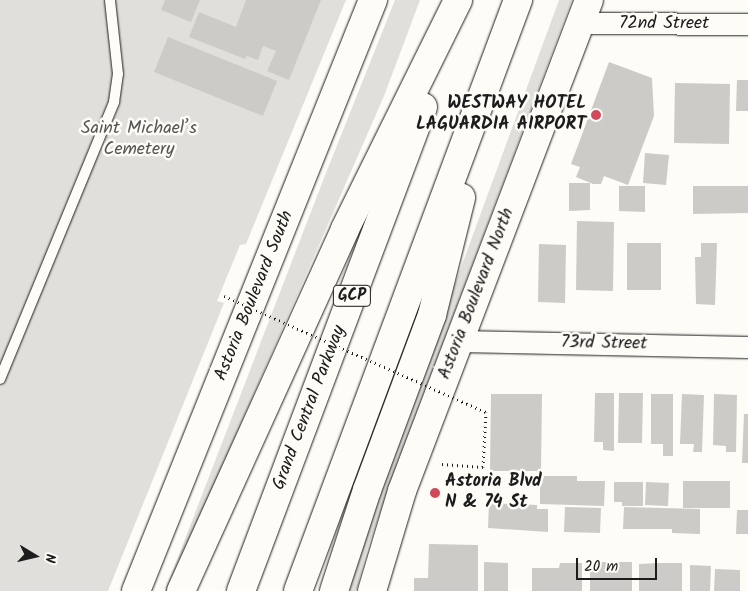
<!DOCTYPE html>
<meta charset="utf-8">
<style>
body{margin:0}
#map{position:relative;width:748px;height:591px;overflow:hidden;background:#fdfcf7;font-family:Kalam,sans-serif}
div>[style]{position:absolute}
.green>*{inset:0;background:#e0dfdb}
.building>*{inset:0;background:#cccbc8}
.path>*{height:3px;margin-top:-1.5px;transform-origin:0;background:repeating-linear-gradient(90deg,#1c1c1c 0 1px,transparent 0 5px)}
.roads{filter:drop-shadow(0 0 1px #1c1c1c) drop-shadow(0 0 1px #1c1c1c)}
.lane>*{height:10px;margin:-5px;padding:0 5px;transform-origin:5px;border-radius:5px;background:#fdfcf7}
.street>*{height:21px;margin:-10.5px;padding:0 10.5px;transform-origin:10.5px;border-radius:10.5px;background:#fdfcf7}
.secondary>*{height:28px;margin:-14px;padding:0 14px;transform-origin:14px;border-radius:14px;background:#fdfcf7}
.highway>*{height:28px;margin:-14px;padding:0 14px;transform-origin:14px;border-radius:14px;background:#fdfcf7}
.path-bridge>*{height:3px;margin-top:-1.5px;transform-origin:0;background:repeating-linear-gradient(90deg,#1c1c1c 0 1px,transparent 0 5px)}
.dots>*{width:14px;height:14px;translate:-50% -50%;box-sizing:border-box;border:2px solid #fdfcf7;border-radius:50%}
span{translate:-50% -50%;white-space:nowrap;text-align:center;line-height:1.15;-webkit-text-stroke:5px #fdfcf7;paint-order:stroke}
.shield-label span{padding:1px 4px;background:#fdfcf7;border:1px solid;border-radius:4px;-webkit-text-stroke-width:0}
.shield-label{font-size:16px;color:#1c1c1c;font-weight:700}
.street-label{font-size:18px;color:#1c1c1c}
.poi-label{font-size:18px;color:#1c1c1c;font-weight:700}
.right{translate:-100% -50%;text-align:right}
.left{translate:0 -50%;text-align:left}
.park-label{font-size:18px;color:#575655}
.north{position:absolute;left:10px;top:531px;width:50px;height:50px;-webkit-text-stroke:4px #fdfcf7;paint-order:stroke;rotate:99deg;font-size:14px;font-weight:700;line-height:20px;text-align:center;color:#1c1c1c}
.north::after{content:'';display:block;margin:auto;width:18px;height:22px;background:#1c1c1c;clip-path:polygon(50% 0,100% 100%,50% 72%,0 100%)}
.scale{position:absolute;left:576px;top:558px;width:81px;height:22px;box-sizing:border-box;border:2px solid #1c1c1c;border-top:0;padding-left:6px;font-size:15px;line-height:18px;white-space:nowrap;color:#1c1c1c;-webkit-text-stroke:4px #fdfcf7;paint-order:stroke}
</style>
<div id="map">
<div class="green">
<i style="clip-path:polygon(0 0,346px 0,246px 244px,240px 245px,217px 301px,224px 303px,108px 591px,0 591px)"></i>
<i style="clip-path:polygon(395px 0,420px 0,384px 96px,168px 591px,165px 591px,324px 178px)"></i>
<i style="clip-path:polygon(559px 0,572px 0,400px 456px,367px 550px,356px 591px,346px 591px,357px 551px)"></i>
</div>
<div class="building">
<i style="clip-path:polygon(165px 0,200px 0,191px 22px,161px 10px)"></i>
<i style="clip-path:polygon(246px 0,321px 0,289px 80px,267px 71px,276px 51px,263px 46px,258px 60px,247px 56px,245px 59px,189px 37px,199px 12px,236px 27px)"></i>
<i style="clip-path:polygon(168px 37px,277px 81px,263px 116px,154px 72px)"></i>
<i style="clip-path:polygon(609px 62px,652px 78px,654px 116px,628px 185px,604px 176px,601px 184px,593px 184px,576px 177px,580px 167px,571px 164px)"></i>
<i style="clip-path:polygon(737px 80px,748px 80px,748px 111px,736px 111px)"></i>
<i style="clip-path:polygon(675px 83px,730px 84px,729px 144px,674px 143px)"></i>
<i style="clip-path:polygon(645px 153px,669px 155px,666px 185px,643px 183px)"></i>
<i style="clip-path:polygon(569px 183px,590px 183px,590px 210px,569px 211px)"></i>
<i style="clip-path:polygon(619px 186px,645px 186px,645px 212px,619px 211px)"></i>
<i style="clip-path:polygon(693px 186px,748px 186px,748px 213px,693px 214px)"></i>
<i style="clip-path:polygon(577px 221px,614px 222px,613px 291px,576px 290px)"></i>
<i style="clip-path:polygon(627px 243px,661px 243px,661px 290px,627px 290px)"></i>
<i style="clip-path:polygon(701px 243px,717px 243px,715px 305px,696px 304px,695px 257px,701px 257px)"></i>
<i style="clip-path:polygon(539px 244px,566px 245px,565px 303px,538px 302px)"></i>
<i style="clip-path:polygon(595px 393px,614px 393px,614px 451px,603px 450px,603px 442px,594px 442px)"></i>
<i style="clip-path:polygon(619px 393px,643px 393px,642px 443px,618px 443px)"></i>
<i style="clip-path:polygon(491px 394px,542px 394px,541px 471px,490px 471px)"></i>
<i style="clip-path:polygon(651px 394px,673px 394px,673px 456px,663px 456px,663px 444px,651px 444px)"></i>
<i style="clip-path:polygon(682px 394px,704px 395px,702px 452px,693px 452px,694px 444px,680px 444px)"></i>
<i style="clip-path:polygon(714px 394px,737px 395px,736px 452px,726px 452px,726px 446px,713px 445px)"></i>
<i style="clip-path:polygon(744px 414px,748px 414px,748px 463px,742px 463px)"></i>
<i style="clip-path:polygon(540px 476px,577px 476px,577px 481px,605px 481px,604px 506px,540px 504px)"></i>
<i style="clip-path:polygon(683px 481px,730px 481px,730px 508px,683px 508px)"></i>
<i style="clip-path:polygon(614px 482px,643px 482px,643px 506px,622px 506px,622px 502px,614px 502px)"></i>
<i style="clip-path:polygon(646px 482px,669px 483px,668px 506px,645px 505px)"></i>
<i style="clip-path:polygon(489px 503px,537px 505px,537px 509px,548px 509px,548px 532px,488px 528px)"></i>
<i style="clip-path:polygon(565px 507px,601px 508px,600px 533px,564px 532px)"></i>
<i style="clip-path:polygon(624px 507px,700px 509px,700px 534px,672px 533px,672px 529px,623px 529px)"></i>
<i style="clip-path:polygon(737px 510px,748px 510px,748px 534px,736px 534px)"></i>
<i style="clip-path:polygon(429px 544px,478px 545px,478px 591px,414px 591px,414px 578px,428px 578px)"></i>
<i style="clip-path:polygon(484px 562px,508px 563px,508px 591px,484px 591px)"></i>
<i style="clip-path:polygon(590px 562px,632px 562px,632px 591px,590px 591px)"></i>
<i style="clip-path:polygon(560px 563px,582px 563px,582px 591px,532px 591px,532px 568px,559px 568px)"></i>
<i style="clip-path:polygon(660px 563px,682px 563px,682px 591px,639px 591px,639px 564px)"></i>
<i style="clip-path:polygon(690px 565px,711px 566px,710px 591px,690px 591px)"></i>
<i style="clip-path:polygon(715px 569px,740px 570px,740px 591px,714px 591px)"></i>
</div>
<div class="path">
<i style="left:442px;top:464px;width:41px;rotate:4.2deg"></i>
<i style="left:483px;top:467px;width:55px;rotate:-86.9deg"></i>
</div>
<div class="roads">
<div class="lane">
<i style="left:0;top:379px;width:300px;rotate:-67.6deg"></i>
<i style="left:114px;top:102px;width:28px;rotate:-82deg"></i>
<i style="left:118px;top:74px;width:74px;rotate:-96.2deg"></i>
</div>
<div class="street">
<i style="left:580px;top:23px;width:168px;rotate:0.3deg"></i>
<i style="left:459px;top:341px;width:289px;rotate:1.2deg"></i>
</div>
<div class="secondary">
<i style="left:136px;top:591px;width:637px;rotate:-68.15deg"></i>
<i style="left:372px;top:591px;width:104px;rotate:-73.3deg"></i>
<i style="left:402px;top:491px;width:525px;rotate:-69.15deg"></i>
</div>
<div class="highway">
<i style="left:181px;top:591px;width:397px;rotate:-65.6deg"></i>
<i style="left:345px;top:229px;width:255px;rotate:-63.7deg"></i>
<i style="left:241px;top:591px;width:517px;rotate:-69.39deg"></i>
<i style="left:298px;top:591px;width:631px;rotate:-69.58deg"></i>
<i style="left:334px;top:591px;width:106px;rotate:-71.9deg"></i>
<i style="left:367px;top:490px;width:187px;rotate:-69.6deg"></i>
<i style="left:432px;top:315px;width:121px;rotate:-76.1deg"></i>
</div>
</div>
<div class="path-bridge">
<i style="left:224px;top:296px;width:287px;rotate:23.9deg"></i>
</div>
<div class="dots">
<i style="left:596px;top:115px;background:#d1495b"></i>
<i style="left:435px;top:493px;background:#d1495b"></i>
</div>
<div class="shield-label">
<span style="left:352px;top:296px">GCP</span>
</div>
<div class="street-label">
<span style="left:664px;top:24px">72nd Street</span>
<span style="left:477px;top:294px;rotate:-69deg">Astoria Boulevard North</span>
<span style="left:255px;top:296px;rotate:-68deg">Astoria Boulevard South</span>
<span style="left:604px;top:344px;rotate:1deg">73rd Street</span>
<span style="left:310px;top:408px;rotate:-69deg">Grand Central Parkway</span>
</div>
<div class="poi-label">
<span class="right" style="left:586px;top:115px">WESTWAY HOTEL<br>LAGUARDIA AIRPORT</span>
<span class="left" style="left:445px;top:493px">Astoria Blvd<br>N &amp; 74 St</span>
</div>
<div class="park-label">
<span style="left:139px;top:140px">Saint Michael’s<br>Cemetery</span>
</div>
<div class="north">N</div>
<div class="scale">20 m</div>
</div>
